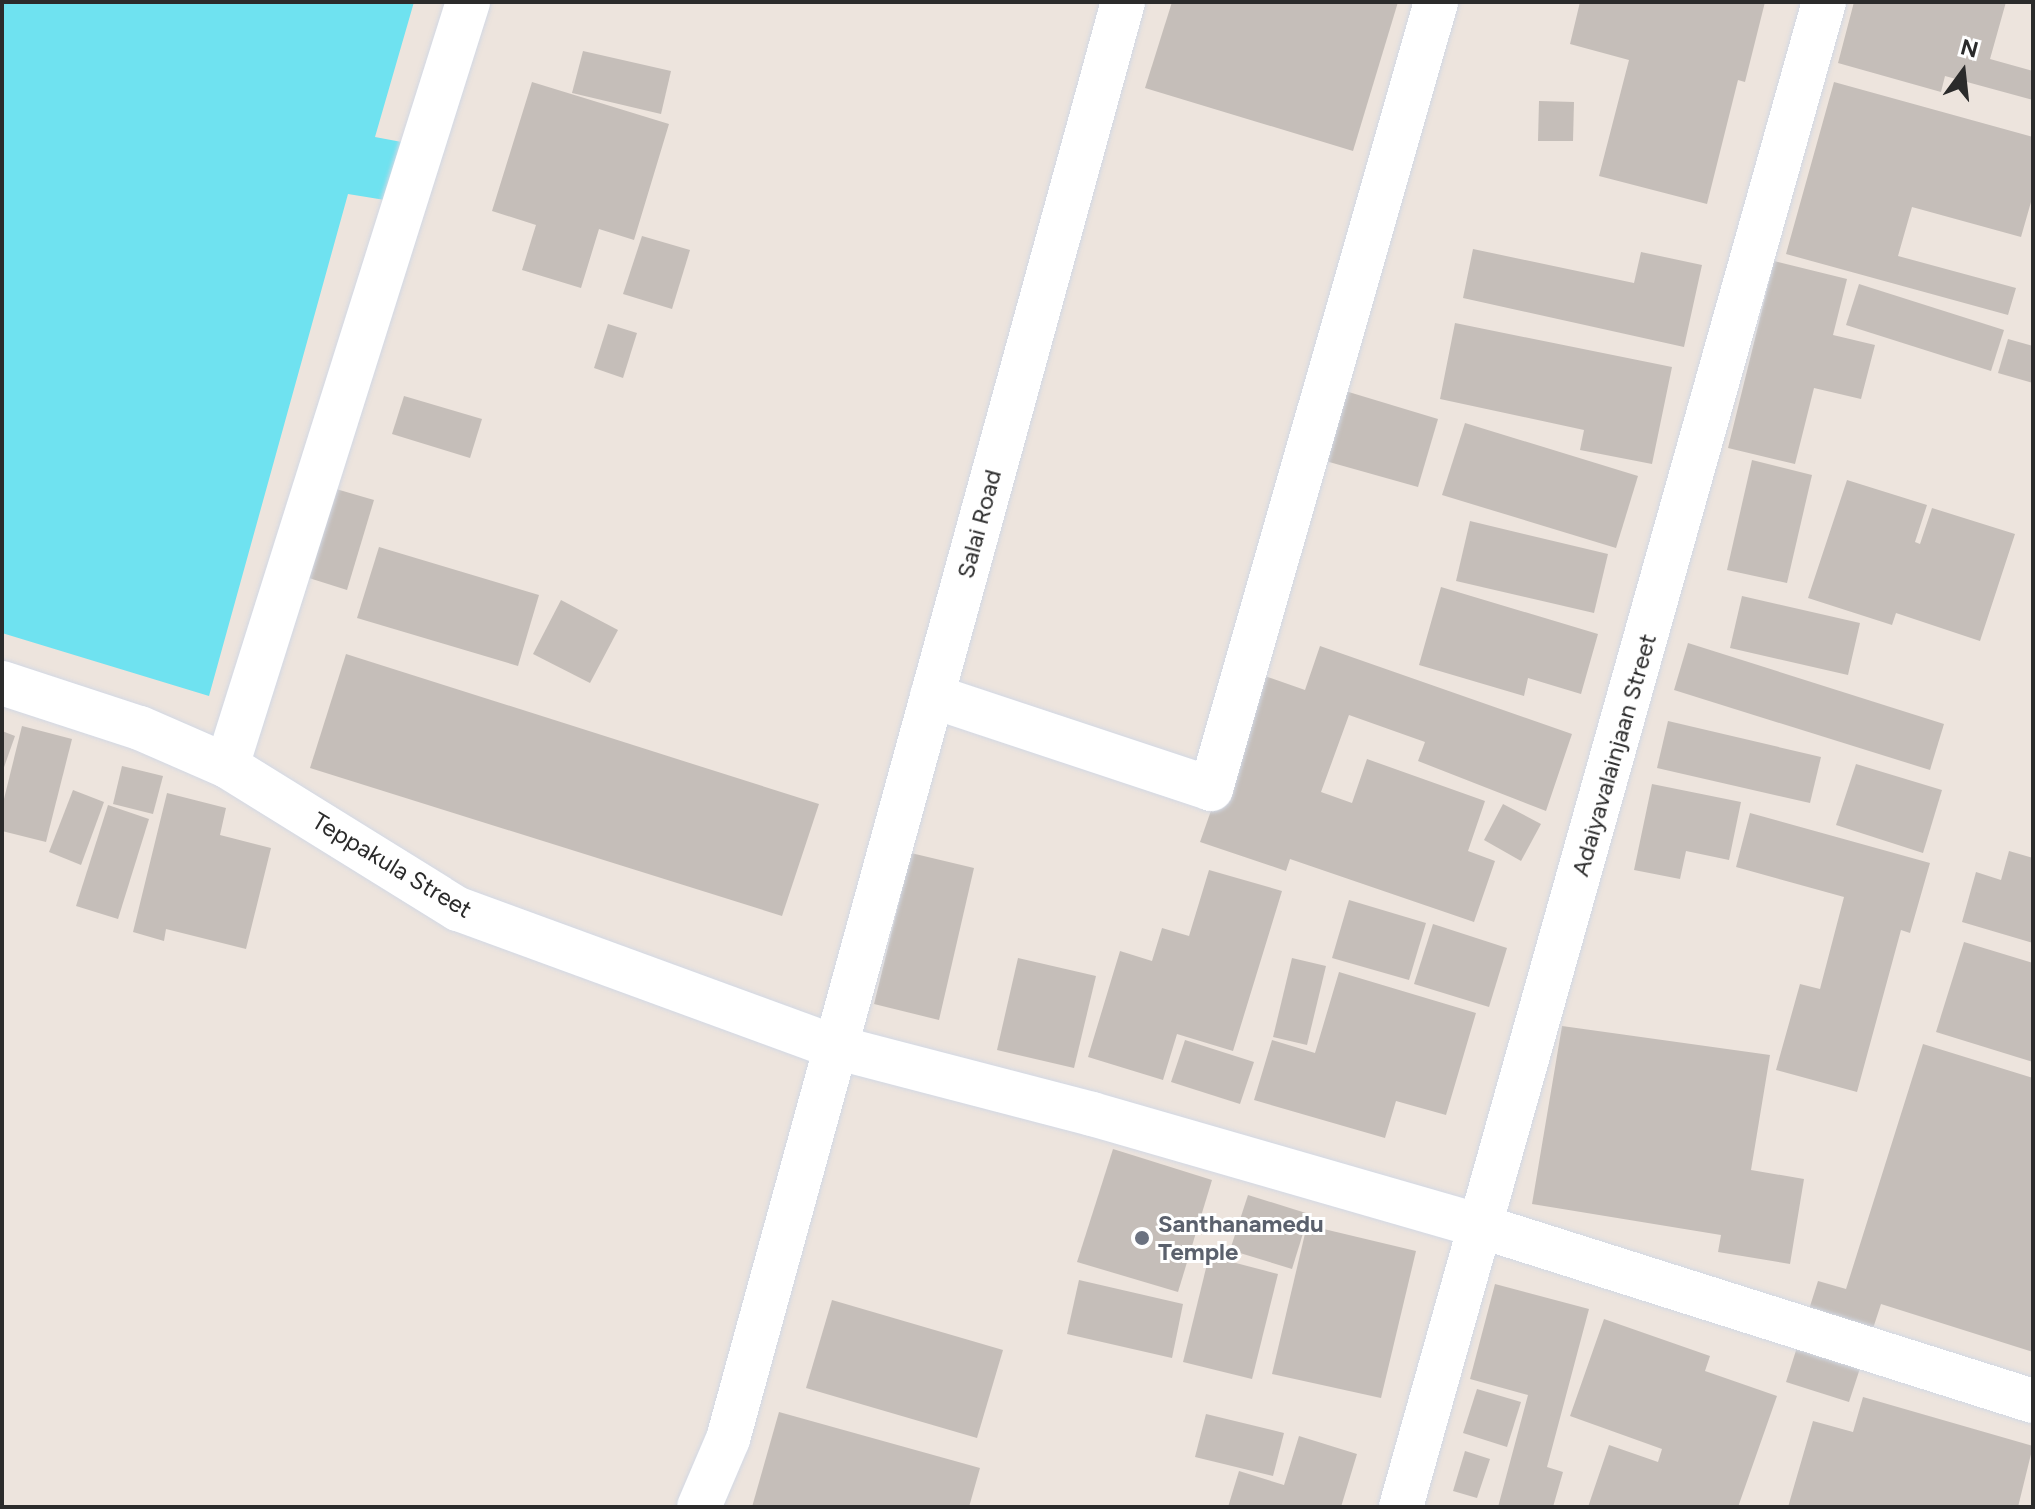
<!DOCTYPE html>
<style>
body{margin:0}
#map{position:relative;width:2035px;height:1509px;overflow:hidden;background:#ede4dd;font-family:Figtree,sans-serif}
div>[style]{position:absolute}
.water>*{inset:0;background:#6fe2f0}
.building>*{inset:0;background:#c5beb9}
.roads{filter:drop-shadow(0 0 2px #d2d8e4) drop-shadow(0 0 2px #d2d8e4)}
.minor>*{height:44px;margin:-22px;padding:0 22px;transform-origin:22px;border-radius:22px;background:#fff}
.tertiary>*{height:44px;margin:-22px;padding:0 22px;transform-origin:22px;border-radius:22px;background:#fff}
.secondary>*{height:44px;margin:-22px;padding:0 22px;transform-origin:22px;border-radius:22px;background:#fff}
.dots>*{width:22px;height:22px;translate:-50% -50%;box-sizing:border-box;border:4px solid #fff;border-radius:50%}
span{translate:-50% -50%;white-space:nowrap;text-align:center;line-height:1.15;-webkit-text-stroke:6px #fff;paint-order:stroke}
.street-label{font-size:24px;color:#2b2b2b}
.worship-label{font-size:24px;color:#5b616d;font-weight:700}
.left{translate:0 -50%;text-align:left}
.frame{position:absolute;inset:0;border:4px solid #2b2b2b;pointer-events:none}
.north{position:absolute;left:1923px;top:32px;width:80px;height:80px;-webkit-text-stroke:6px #fff;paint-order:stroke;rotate:15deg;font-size:22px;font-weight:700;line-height:32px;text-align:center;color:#2b2b2b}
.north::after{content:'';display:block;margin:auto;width:28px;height:36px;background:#2b2b2b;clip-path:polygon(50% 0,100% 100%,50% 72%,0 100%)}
</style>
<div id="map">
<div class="water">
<i style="clip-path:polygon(2px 2px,414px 2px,375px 137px,407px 143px,391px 201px,348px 194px,209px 696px,2px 633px)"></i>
</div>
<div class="building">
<i style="clip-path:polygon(1172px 2px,1398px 2px,1353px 151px,1145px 88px)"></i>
<i style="clip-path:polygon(1580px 2px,1765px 2px,1745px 82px,1738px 80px,1707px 204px,1599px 176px,1629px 60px,1570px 44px)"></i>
<i style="clip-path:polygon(1854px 2px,2006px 2px,1990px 59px,2033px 71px,2033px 100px,1945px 76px,1941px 92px,1838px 63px)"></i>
<i style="clip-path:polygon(583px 51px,671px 71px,661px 114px,572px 93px)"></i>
<i style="clip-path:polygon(532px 82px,669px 124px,634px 240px,599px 229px,581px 288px,522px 270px,536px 225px,492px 211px)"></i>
<i style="clip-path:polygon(1834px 82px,2033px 137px,2033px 195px,2021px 237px,1912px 207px,1898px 256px,2016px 288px,2008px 315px,1786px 254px)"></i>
<i style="clip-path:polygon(1539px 101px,1574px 102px,1573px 141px,1538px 141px)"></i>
<i style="clip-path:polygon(642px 236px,690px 250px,672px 309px,623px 294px)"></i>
<i style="clip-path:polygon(1473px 249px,1634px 283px,1641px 252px,1702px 265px,1684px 347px,1463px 298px)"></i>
<i style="clip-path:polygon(1774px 261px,1847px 279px,1833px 335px,1875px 345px,1861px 399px,1814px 388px,1795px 464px,1728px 448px)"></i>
<i style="clip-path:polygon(1859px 284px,2004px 330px,1991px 371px,1846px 325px)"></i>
<i style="clip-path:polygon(1455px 323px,1672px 367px,1652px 464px,1580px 450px,1584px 430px,1440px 399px)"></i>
<i style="clip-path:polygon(608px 324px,637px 333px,623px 378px,594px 368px)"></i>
<i style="clip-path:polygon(2008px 339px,2033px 346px,2033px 383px,1998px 373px)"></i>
<i style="clip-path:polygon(1342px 390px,1438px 419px,1418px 487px,1322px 460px)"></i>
<i style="clip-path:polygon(404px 396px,482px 419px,470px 458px,392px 434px)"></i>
<i style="clip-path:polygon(1465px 423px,1638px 476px,1616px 548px,1442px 495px)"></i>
<i style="clip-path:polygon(1752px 460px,1812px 475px,1787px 583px,1727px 570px)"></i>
<i style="clip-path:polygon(1847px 480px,1927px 505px,1915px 542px,1920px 544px,1932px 508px,2015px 534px,1980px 641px,1896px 613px,1892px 625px,1808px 598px)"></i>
<i style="clip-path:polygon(336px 489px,374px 500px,347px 590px,309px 578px)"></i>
<i style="clip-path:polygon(1470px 521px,1608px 554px,1594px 613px,1456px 581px)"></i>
<i style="clip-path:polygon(379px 547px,539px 595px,518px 666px,357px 618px)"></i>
<i style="clip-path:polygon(1441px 587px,1598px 634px,1581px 694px,1528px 678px,1524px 696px,1419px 665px)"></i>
<i style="clip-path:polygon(1742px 596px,1860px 623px,1848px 675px,1730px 648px)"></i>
<i style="clip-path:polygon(561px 600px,618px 630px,590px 683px,533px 654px)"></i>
<i style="clip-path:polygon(1688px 643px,1944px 724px,1930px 770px,1674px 690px)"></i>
<i style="clip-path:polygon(1320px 646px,1572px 734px,1546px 811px,1418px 761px,1425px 742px,1349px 715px,1321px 792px,1352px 803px,1367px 759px,1485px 801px,1468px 851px,1495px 861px,1474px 922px,1290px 859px,1286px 871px,1200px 842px,1259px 674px,1305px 690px)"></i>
<i style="clip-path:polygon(346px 654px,819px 804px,782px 916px,310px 768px)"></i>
<i style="clip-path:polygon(1668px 721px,1821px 757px,1810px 803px,1657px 768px)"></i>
<i style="clip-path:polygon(22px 726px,72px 739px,46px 842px,2px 831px,2px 807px)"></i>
<i style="clip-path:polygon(2px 731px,15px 736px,2px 773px)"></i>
<i style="clip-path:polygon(1856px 764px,1942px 790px,1923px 853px,1836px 825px)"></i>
<i style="clip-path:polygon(122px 766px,163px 776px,153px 814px,113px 804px)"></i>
<i style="clip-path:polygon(1652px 784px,1741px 802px,1729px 860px,1686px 851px,1680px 879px,1634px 870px)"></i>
<i style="clip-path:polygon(73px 790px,104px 802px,81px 865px,49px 852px)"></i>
<i style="clip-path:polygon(167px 793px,226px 808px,220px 835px,271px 848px,246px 949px,166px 929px,164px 941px,133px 932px)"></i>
<i style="clip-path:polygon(1503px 804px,1541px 824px,1521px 861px,1484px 840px)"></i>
<i style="clip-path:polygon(108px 805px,149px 819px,118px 919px,76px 906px)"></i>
<i style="clip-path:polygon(1750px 813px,1930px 863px,1910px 933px,1901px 930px,1857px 1092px,1776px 1070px,1800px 984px,1820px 989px,1844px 897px,1736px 867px)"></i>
<i style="clip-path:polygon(2009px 851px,2033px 858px,2033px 943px,1962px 922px,1976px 872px,2001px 880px)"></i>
<i style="clip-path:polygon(911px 853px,974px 868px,939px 1020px,874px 1004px)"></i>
<i style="clip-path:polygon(1209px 870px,1282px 891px,1233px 1051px,1177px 1034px,1163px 1080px,1088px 1057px,1120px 951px,1152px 961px,1162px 928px,1189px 936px)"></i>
<i style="clip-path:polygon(1349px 900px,1426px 923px,1409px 980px,1332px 958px)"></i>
<i style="clip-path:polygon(1433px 924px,1507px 948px,1489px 1007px,1414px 984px)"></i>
<i style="clip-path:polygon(1964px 942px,2033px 963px,2033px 1062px,1936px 1032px)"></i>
<i style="clip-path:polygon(1018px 958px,1096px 976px,1074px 1068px,997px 1050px)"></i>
<i style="clip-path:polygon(1292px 958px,1326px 966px,1307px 1045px,1273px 1037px)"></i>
<i style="clip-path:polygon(1339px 972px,1476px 1013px,1446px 1115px,1396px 1101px,1385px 1138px,1254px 1100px,1272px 1040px,1315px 1053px)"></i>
<i style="clip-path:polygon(1562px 1026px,1770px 1055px,1751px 1170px,1804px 1179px,1790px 1264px,1718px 1252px,1721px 1235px,1532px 1204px)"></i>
<i style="clip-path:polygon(1185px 1040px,1254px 1062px,1240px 1104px,1171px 1082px)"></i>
<i style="clip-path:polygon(1923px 1044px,2033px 1078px,2033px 1352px,1881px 1304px,1849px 1402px,1786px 1382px,1818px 1281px,1846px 1289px)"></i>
<i style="clip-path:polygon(1113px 1149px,1212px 1180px,1178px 1292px,1077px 1262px)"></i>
<i style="clip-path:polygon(1248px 1195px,1309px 1214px,1292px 1269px,1230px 1250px)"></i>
<i style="clip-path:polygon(1307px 1225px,1416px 1251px,1381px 1398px,1272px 1374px)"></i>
<i style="clip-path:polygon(1209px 1256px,1278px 1274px,1252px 1379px,1183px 1362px)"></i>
<i style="clip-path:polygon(1079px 1280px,1183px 1304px,1172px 1358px,1067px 1334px)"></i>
<i style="clip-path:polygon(1495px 1284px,1589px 1309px,1547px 1467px,1563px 1472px,1553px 1507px,1498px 1507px,1528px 1395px,1470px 1379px)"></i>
<i style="clip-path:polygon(832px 1300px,1003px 1350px,977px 1438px,806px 1388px)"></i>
<i style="clip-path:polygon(1604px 1319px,1710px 1356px,1705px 1371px,1777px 1396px,1738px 1507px,1588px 1507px,1609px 1445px,1658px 1462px,1662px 1449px,1570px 1416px)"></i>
<i style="clip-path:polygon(1477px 1389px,1521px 1402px,1507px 1447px,1463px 1433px)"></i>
<i style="clip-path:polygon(1863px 1397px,2033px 1446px,2018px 1507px,1788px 1507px,1813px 1421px,1853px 1432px)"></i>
<i style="clip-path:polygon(779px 1412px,980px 1468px,969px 1507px,752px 1507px)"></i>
<i style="clip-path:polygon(1206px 1414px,1284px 1433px,1273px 1476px,1195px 1457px)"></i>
<i style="clip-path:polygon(1299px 1436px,1357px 1454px,1341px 1507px,1228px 1507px,1239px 1471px,1284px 1485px)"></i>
<i style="clip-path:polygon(1465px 1451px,1490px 1459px,1477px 1498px,1453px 1491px)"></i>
</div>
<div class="roads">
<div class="minor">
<i style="left:2px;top:683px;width:145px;rotate:18.1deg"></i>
<i style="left:140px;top:728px;width:95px;rotate:23.6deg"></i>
<i style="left:227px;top:766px;width:272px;rotate:31.8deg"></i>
<i style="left:458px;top:909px;width:401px;rotate:20.1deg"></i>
<i style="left:932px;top:696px;width:294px;rotate:18.4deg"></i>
<i style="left:1211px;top:789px;width:819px;rotate:-74.04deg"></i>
<i style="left:227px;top:766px;width:801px;rotate:-72.49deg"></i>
<i style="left:1401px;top:1507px;width:1563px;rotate:-74.3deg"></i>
</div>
<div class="tertiary">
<i style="left:835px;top:1047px;width:266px;rotate:14.6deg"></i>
<i style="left:1092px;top:1114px;width:407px;rotate:16.1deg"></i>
<i style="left:1483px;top:1227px;width:577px;rotate:17.56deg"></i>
</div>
<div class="secondary">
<i style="left:699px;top:1507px;width:74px;rotate:-66.9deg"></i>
<i style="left:728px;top:1439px;width:1490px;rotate:-74.63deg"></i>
</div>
</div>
<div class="dots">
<i style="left:1142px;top:1238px;background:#6b7280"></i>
</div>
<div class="street-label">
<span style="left:979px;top:524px;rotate:-75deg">Salai Road</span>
<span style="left:1614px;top:755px;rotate:-74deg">Adaiyavalainjaan Street</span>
<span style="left:392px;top:865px;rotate:31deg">Teppakula Street</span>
</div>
<div class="worship-label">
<span class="left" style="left:1158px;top:1238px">Santhanamedu<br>Temple</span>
</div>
<div class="frame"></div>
<div class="north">N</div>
</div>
